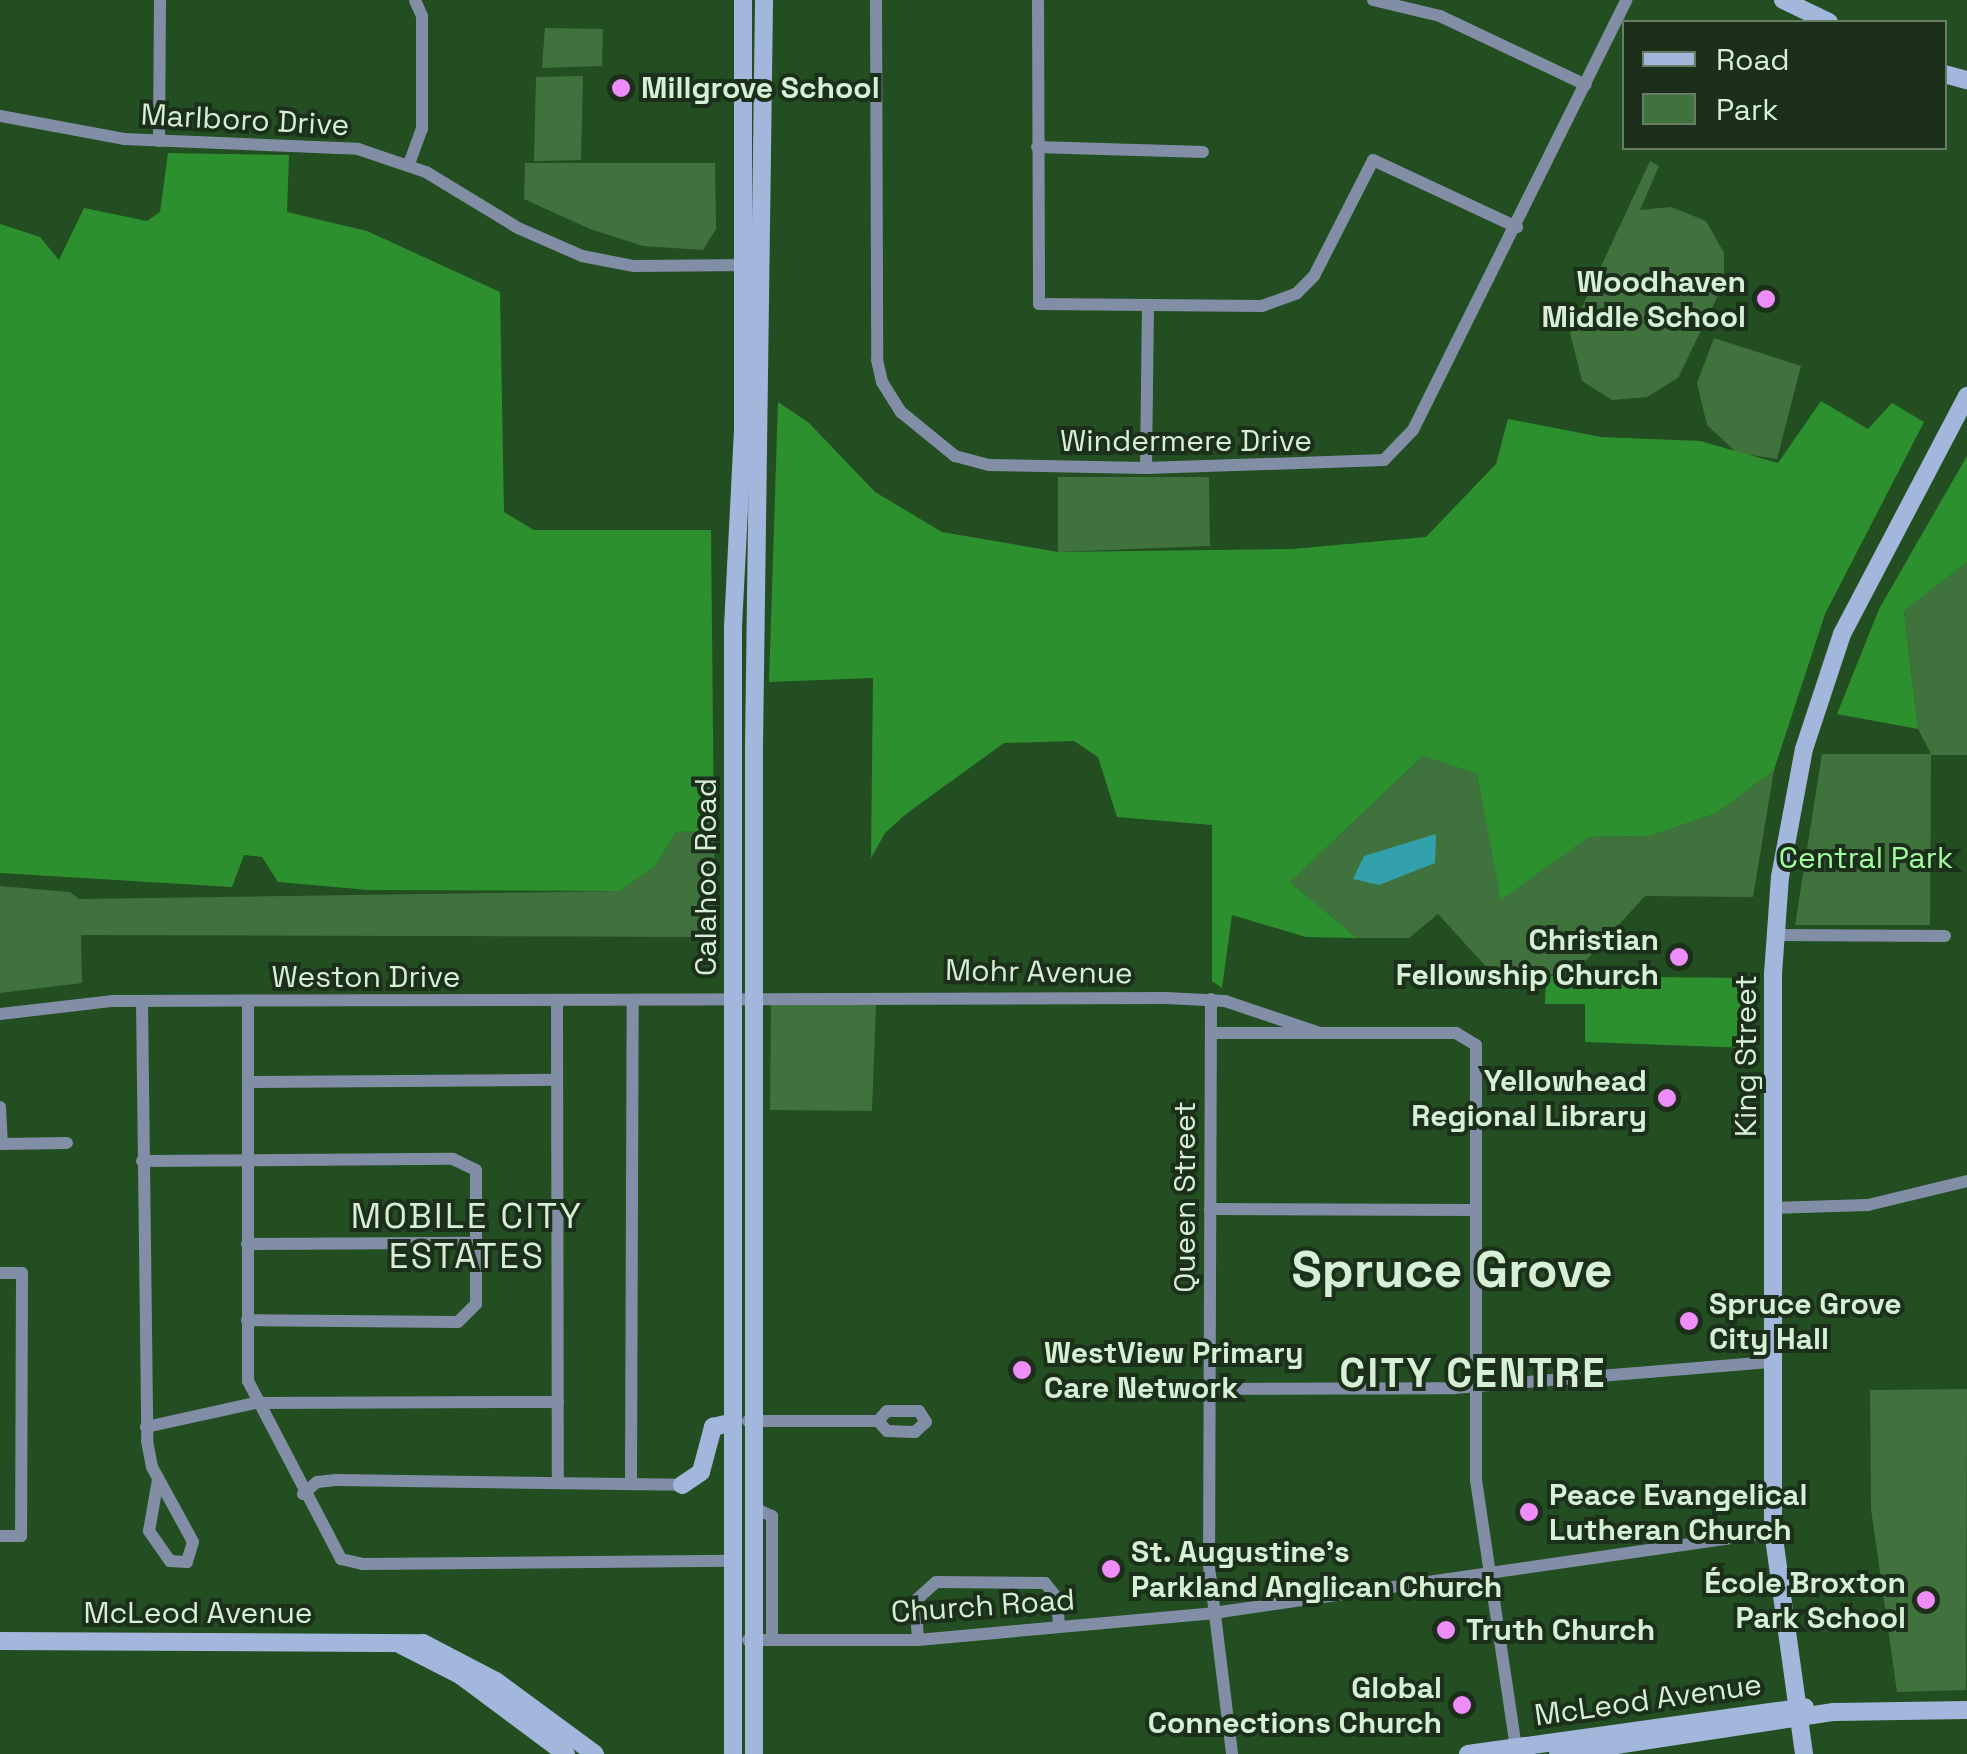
<!DOCTYPE html>
<meta charset="utf-8">
<style>
body{margin:0}
#map{position:relative;width:1967px;height:1754px;overflow:hidden;background:#224e21;font-family:"Space Grotesk",sans-serif}
div>[style]{position:absolute}
.green>*{inset:0;background:#40723e}
.forest>*{inset:0;background:#2d902f}
.water>*{inset:0;background:#33a1ab}
.street>*{height:12px;margin:-6px;padding:0 6px;transform-origin:6px;border-radius:6px;background:#818ea6}
.secondary>*{height:18px;margin:-9px;padding:0 9px;transform-origin:9px;border-radius:9px;background:#a3b7dd}
.dots>*{width:28px;height:28px;translate:-50% -50%;box-sizing:border-box;border:5px solid #1c2f1b;border-radius:50%}
span{translate:-50% -50%;white-space:nowrap;text-align:center;line-height:1.15;-webkit-text-stroke:8px #1c2f1b;paint-order:stroke}
.poi-label{font-size:30px;color:#d6efd5;font-weight:700}
.left{translate:0 -50%;text-align:left}
.right{translate:-100% -50%;text-align:right}
.street-label{font-size:30px;color:#d6efd5}
.park-label{font-size:30px;color:#a2fd9f}
.quarter-label{font-size:35px;color:#d6efd5;letter-spacing:2.5px}
.district-label{font-size:40px;color:#d6efd5;font-weight:700;letter-spacing:2.5px}
.town-label{font-size:50px;color:#d6efd5;font-weight:700}
.legend{position:absolute;left:1622px;top:20px;width:325px;height:130px;box-sizing:border-box;background:#1c2f1b;border:2px solid #667c65;margin:0;padding:12px 18px;list-style:none;font-size:30px;color:#d6efd5}
.legend li{display:flex;align-items:center;gap:20px;height:50px}
.legend b{width:50px;border:2px solid #667c65}
</style>
<div id="map">
<div class="green">
<i style="clip-path:polygon(545px 28px,603px 29px,602px 66px,542px 68px)"></i>
<i style="clip-path:polygon(583px 76px,581px 160px,534px 161px,536px 77px)"></i>
<i style="clip-path:polygon(1650px 161px,1659px 166px,1640px 210px,1671px 207px,1706px 221px,1724px 253px,1724px 283px,1678px 378px,1647px 397px,1612px 400px,1582px 381px,1570px 333px)"></i>
<i style="clip-path:polygon(525px 163px,715px 163px,716px 229px,703px 250px,643px 246px,590px 229px,524px 199px)"></i>
<i style="clip-path:polygon(1714px 338px,1801px 366px,1777px 459px,1737px 453px,1707px 425px,1697px 383px)"></i>
<i style="clip-path:polygon(1058px 477px,1209px 477px,1210px 546px,1058px 552px)"></i>
<i style="clip-path:polygon(1967px 562px,1967px 755px,1931px 755px,1930px 925px,1795px 925px,1822px 754px,1931px 754px,1918px 729px,1904px 611px)"></i>
<i style="clip-path:polygon(1423px 756px,1477px 774px,1502px 899px,1589px 837px,1650px 836px,1717px 813px,1774px 770px,1753px 897px,1645px 896px,1572px 976px,1490px 971px,1438px 914px,1409px 938px,1357px 938px,1290px 882px)"></i>
<i style="clip-path:polygon(714px 831px,715px 937px,81px 935px,82px 983px,0 993px,0 886px,70px 892px,79px 899px,620px 891px,656px 865px,676px 832px)"></i>
<i style="clip-path:polygon(771px 1005px,876px 1005px,872px 1111px,770px 1110px)"></i>
<i style="clip-path:polygon(1967px 1389px,1966px 1690px,1897px 1692px,1871px 1509px,1870px 1390px)"></i>
</div>
<div class="forest">
<i style="clip-path:polygon(168px 153px,289px 155px,287px 212px,367px 231px,500px 292px,504px 512px,534px 530px,711px 530px,714px 831px,676px 832px,656px 865px,620px 891px,369px 890px,278px 882px,262px 857px,244px 855px,232px 887px,0 873px,0 224px,40px 237px,59px 260px,84px 208px,147px 221px,160px 212px)"></i>
<i style="clip-path:polygon(1821px 401px,1868px 429px,1892px 403px,1924px 422px,1825px 614px,1774px 770px,1717px 813px,1650px 836px,1589px 837px,1501px 900px,1477px 774px,1423px 756px,1290px 882px,1357px 938px,1306px 937px,1232px 915px,1222px 988px,1212px 981px,1212px 825px,1117px 817px,1098px 757px,1074px 741px,1004px 743px,906px 814px,885px 833px,871px 858px,873px 678px,769px 682px,778px 402px,809px 423px,875px 492px,942px 532px,1058px 552px,1292px 549px,1426px 537px,1496px 464px,1508px 419px,1601px 437px,1700px 441px,1778px 463px)"></i>
<i style="clip-path:polygon(1967px 456px,1967px 562px,1904px 611px,1918px 729px,1837px 714px,1879px 609px)"></i>
<i style="clip-path:polygon(1546px 976px,1749px 978px,1749px 1048px,1585px 1042px,1585px 1004px,1545px 1004px)"></i>
</div>
<div class="water">
<i style="clip-path:polygon(1436px 834px,1435px 863px,1379px 885px,1353px 879px,1364px 856px)"></i>
</div>
<div class="street">
<i style="left:876px;top:0;width:360px;rotate:89.8deg"></i>
<i style="left:877px;top:360px;width:23px;rotate:77deg"></i>
<i style="left:882px;top:382px;width:36px;rotate:58deg"></i>
<i style="left:901px;top:412px;width:70px;rotate:39.2deg"></i>
<i style="left:955px;top:456px;width:35px;rotate:15deg"></i>
<i style="left:989px;top:465px;width:157px;rotate:1.1deg"></i>
<i style="left:1146px;top:468px;width:238px;rotate:-1.9deg"></i>
<i style="left:1384px;top:460px;width:42px;rotate:-46deg"></i>
<i style="left:1413px;top:430px;width:480px;rotate:-63.6deg"></i>
<i style="left:1038px;top:0;width:304px;rotate:89.8deg"></i>
<i style="left:1039px;top:304px;width:223px;rotate:0.5deg"></i>
<i style="left:1262px;top:306px;width:37px;rotate:-20deg"></i>
<i style="left:1297px;top:293px;width:24px;rotate:-45deg"></i>
<i style="left:1314px;top:276px;width:130px;rotate:-63deg"></i>
<i style="left:1373px;top:160px;width:159px;rotate:25deg"></i>
<i style="left:1373px;top:0;width:69px;rotate:13.4deg"></i>
<i style="left:1440px;top:16px;width:161px;rotate:25.3deg"></i>
<i style="left:0;top:116px;width:126px;rotate:10.5deg"></i>
<i style="left:124px;top:139px;width:234px;rotate:2.4deg"></i>
<i style="left:358px;top:149px;width:72px;rotate:18.7deg"></i>
<i style="left:426px;top:172px;width:108px;rotate:31.3deg"></i>
<i style="left:518px;top:228px;width:70px;rotate:23.6deg"></i>
<i style="left:582px;top:256px;width:53px;rotate:10.9deg"></i>
<i style="left:634px;top:266px;width:114px;rotate:-0.5deg"></i>
<i style="left:159px;top:141px;width:141px;rotate:-89.6deg"></i>
<i style="left:1037px;top:147px;width:166px;rotate:1.7deg"></i>
<i style="left:409px;top:164px;width:37px;rotate:-70deg"></i>
<i style="left:422px;top:129px;width:113px;rotate:-90deg"></i>
<i style="left:422px;top:16px;width:17px;rotate:-114deg"></i>
<i style="left:1146px;top:468px;width:161px;rotate:-89.3deg"></i>
<i style="left:1774px;top:935px;width:171px;rotate:0.3deg"></i>
<i style="left:1211px;top:999px;width:567px;rotate:90.2deg"></i>
<i style="left:1209px;top:1566px;width:189px;rotate:83deg"></i>
<i style="left:142px;top:1001px;width:440px;rotate:89.3deg"></i>
<i style="left:147px;top:1441px;width:26px;rotate:79deg"></i>
<i style="left:152px;top:1467px;width:85px;rotate:61.3deg"></i>
<i style="left:193px;top:1542px;width:21px;rotate:107deg"></i>
<i style="left:187px;top:1562px;width:17px;rotate:-177deg"></i>
<i style="left:170px;top:1561px;width:37px;rotate:-125deg"></i>
<i style="left:149px;top:1531px;width:52px;rotate:-80deg"></i>
<i style="left:557px;top:1002px;width:478px;rotate:89.9deg"></i>
<i style="left:248px;top:1003px;width:378px;rotate:90deg"></i>
<i style="left:248px;top:1381px;width:201px;rotate:62.4deg"></i>
<i style="left:341px;top:1559px;width:22px;rotate:13deg"></i>
<i style="left:362px;top:1564px;width:369px;rotate:-0.5deg"></i>
<i style="left:0;top:1014px;width:114px;rotate:-6.6deg"></i>
<i style="left:113px;top:1001px;width:1053px;rotate:-0.16deg"></i>
<i style="left:1166px;top:998px;width:59px;rotate:2.9deg"></i>
<i style="left:1225px;top:1001px;width:97px;rotate:18.6deg"></i>
<i style="left:1211px;top:1033px;width:245px"></i>
<i style="left:1456px;top:1033px;width:23px;rotate:31deg"></i>
<i style="left:1476px;top:1045px;width:435px;rotate:90deg"></i>
<i style="left:1476px;top:1480px;width:277px;rotate:81.5deg"></i>
<i style="left:249px;top:1082px;width:308px;rotate:-0.4deg"></i>
<i style="left:0;top:1107px;width:37px;rotate:87deg"></i>
<i style="left:0;top:1144px;width:67px;rotate:-0.9deg"></i>
<i style="left:142px;top:1161px;width:311px;rotate:-0.4deg"></i>
<i style="left:453px;top:1159px;width:25px;rotate:26deg"></i>
<i style="left:476px;top:1170px;width:134px;rotate:90deg"></i>
<i style="left:476px;top:1304px;width:25px;rotate:135deg"></i>
<i style="left:458px;top:1322px;width:211px;rotate:-179.5deg"></i>
<i style="left:1773px;top:1208px;width:95px;rotate:-1.8deg"></i>
<i style="left:1868px;top:1205px;width:102px;rotate:-13.6deg"></i>
<i style="left:1210px;top:1209px;width:266px;rotate:0.2deg"></i>
<i style="left:247px;top:1244px;width:227px;rotate:-0.3deg"></i>
<i style="left:0;top:1273px;width:22px"></i>
<i style="left:22px;top:1273px;width:263px;rotate:90.2deg"></i>
<i style="left:21px;top:1536px;width:21px;rotate:180deg"></i>
<i style="left:1209px;top:1389px;width:245px;rotate:-0.2deg"></i>
<i style="left:1454px;top:1388px;width:320px;rotate:-4.7deg"></i>
<i style="left:748px;top:1421px;width:130px"></i>
<i style="left:878px;top:1421px;width:13px;rotate:-48deg"></i>
<i style="left:887px;top:1411px;width:32px"></i>
<i style="left:919px;top:1411px;width:13px;rotate:58deg"></i>
<i style="left:926px;top:1422px;width:15px;rotate:138deg"></i>
<i style="left:915px;top:1432px;width:28px;rotate:-178deg"></i>
<i style="left:887px;top:1431px;width:13px;rotate:-132deg"></i>
<i style="left:146px;top:1427px;width:112px;rotate:-12.4deg"></i>
<i style="left:255px;top:1403px;width:303px;rotate:-0.2deg"></i>
<i style="left:631px;top:1482px;width:481px;rotate:-89.8deg"></i>
<i style="left:303px;top:1494px;width:18px;rotate:-41deg"></i>
<i style="left:317px;top:1482px;width:19px;rotate:-6deg"></i>
<i style="left:336px;top:1480px;width:346px;rotate:0.8deg"></i>
<i style="left:754px;top:1508px;width:20px;rotate:24deg"></i>
<i style="left:772px;top:1516px;width:123px;rotate:90deg"></i>
<i style="left:748px;top:1640px;width:170px"></i>
<i style="left:918px;top:1640px;width:296px;rotate:-5.2deg"></i>
<i style="left:1213px;top:1613px;width:566px;rotate:-8.23deg"></i>
<i style="left:918px;top:1640px;width:39px;rotate:-94deg"></i>
<i style="left:915px;top:1601px;width:28px;rotate:-42deg"></i>
<i style="left:936px;top:1582px;width:109px;rotate:0.5deg"></i>
<i style="left:1045px;top:1583px;width:19px;rotate:51deg"></i>
<i style="left:1057px;top:1598px;width:28px;rotate:86deg"></i>
</div>
<div class="secondary">
<i style="left:1783px;top:0;width:51px;rotate:25.6deg"></i>
<i style="left:1944px;top:74px;width:24px;rotate:15deg"></i>
<i style="left:682px;top:1485px;width:23px;rotate:-34deg"></i>
<i style="left:701px;top:1472px;width:47px;rotate:-75.1deg"></i>
<i style="left:713px;top:1427px;width:21px;rotate:-14deg"></i>
<i style="left:0;top:1641px;width:423px;rotate:0.3deg"></i>
<i style="left:423px;top:1643px;width:82px;rotate:27.5deg"></i>
<i style="left:496px;top:1681px;width:123px;rotate:36.4deg"></i>
<i style="left:401px;top:1645px;width:66px;rotate:27deg"></i>
<i style="left:460px;top:1675px;width:132px;rotate:36.7deg"></i>
<i style="left:733px;top:1754px;width:1127px;rotate:-90deg"></i>
<i style="left:733px;top:627px;width:198px;rotate:-87.1deg"></i>
<i style="left:743px;top:429px;width:429px;rotate:-90deg"></i>
<i style="left:754px;top:1754px;width:1008px;rotate:-90deg"></i>
<i style="left:754px;top:746px;width:746px;rotate:-89.23deg"></i>
<i style="left:1468px;top:1754px;width:340px;rotate:-7.9deg"></i>
<i style="left:1558px;top:1754px;width:279px;rotate:-8.7deg"></i>
<i style="left:1834px;top:1712px;width:133px;rotate:-0.9deg"></i>
<i style="left:1804px;top:1754px;width:224px;rotate:-97.9deg"></i>
<i style="left:1773px;top:1532px;width:558px;rotate:-90deg"></i>
<i style="left:1773px;top:974px;width:97px;rotate:-85.9deg"></i>
<i style="left:1780px;top:877px;width:130px;rotate:-79.4deg"></i>
<i style="left:1804px;top:749px;width:121px;rotate:-71.7deg"></i>
<i style="left:1842px;top:634px;width:269px;rotate:-62.3deg"></i>
</div>
<div class="dots">
<i style="left:621px;top:88px;background:#ee8cf9"></i>
<i style="left:1766px;top:299px;background:#ee8cf9"></i>
<i style="left:1679px;top:957px;background:#ee8cf9"></i>
<i style="left:1667px;top:1098px;background:#ee8cf9"></i>
<i style="left:1689px;top:1321px;background:#ee8cf9"></i>
<i style="left:1022px;top:1370px;background:#ee8cf9"></i>
<i style="left:1529px;top:1512px;background:#ee8cf9"></i>
<i style="left:1111px;top:1569px;background:#ee8cf9"></i>
<i style="left:1926px;top:1600px;background:#ee8cf9"></i>
<i style="left:1446px;top:1630px;background:#ee8cf9"></i>
<i style="left:1462px;top:1705px;background:#ee8cf9"></i>
</div>
<div class="poi-label">
<span class="left" style="left:641px;top:88px">Millgrove School</span>
<span class="right" style="left:1746px;top:299px">Woodhaven<br>Middle School</span>
<span class="right" style="left:1659px;top:957px">Christian<br>Fellowship Church</span>
<span class="right" style="left:1647px;top:1098px">Yellowhead<br>Regional Library</span>
<span class="left" style="left:1709px;top:1321px">Spruce Grove<br>City Hall</span>
<span class="left" style="left:1044px;top:1370px">WestView Primary<br>Care Network</span>
<span class="left" style="left:1549px;top:1512px">Peace Evangelical<br>Lutheran Church</span>
<span class="left" style="left:1131px;top:1569px">St. Augustine’s<br>Parkland Anglican Church</span>
<span class="right" style="left:1906px;top:1600px">École Broxton<br>Park School</span>
<span class="left" style="left:1466px;top:1630px">Truth Church</span>
<span class="right" style="left:1442px;top:1705px">Global<br>Connections Church</span>
</div>
<div class="street-label">
<span style="left:245px;top:120px;rotate:3deg">Marlboro Drive</span>
<span style="left:1186px;top:441px">Windermere Drive</span>
<span style="left:706px;top:877px;rotate:-90deg">Calahoo Road</span>
<span style="left:1039px;top:972px;rotate:1deg">Mohr Avenue</span>
<span style="left:366px;top:977px">Weston Drive</span>
<span style="left:1746px;top:1056px;rotate:-90deg">King Street</span>
<span style="left:1185px;top:1197px;rotate:-90deg">Queen Street</span>
<span style="left:983px;top:1606px;rotate:-4deg">Church Road</span>
<span style="left:198px;top:1613px">McLeod Avenue</span>
<span style="left:1648px;top:1700px;rotate:-8deg">McLeod Avenue</span>
</div>
<div class="park-label">
<span style="left:1866px;top:858px">Central Park</span>
</div>
<div class="quarter-label">
<span style="left:467px;top:1236px">MOBILE CITY<br>ESTATES</span>
</div>
<div class="district-label">
<span style="left:1473px;top:1374px">CITY CENTRE</span>
</div>
<div class="town-label">
<span style="left:1452px;top:1271px">Spruce Grove</span>
</div>
<ul class="legend">
<li><b style="height:12px;background:#a3b7dd"></b>Road</li>
<li><b style="height:28px;background:#40723e"></b>Park</li>
</ul>
</div>
